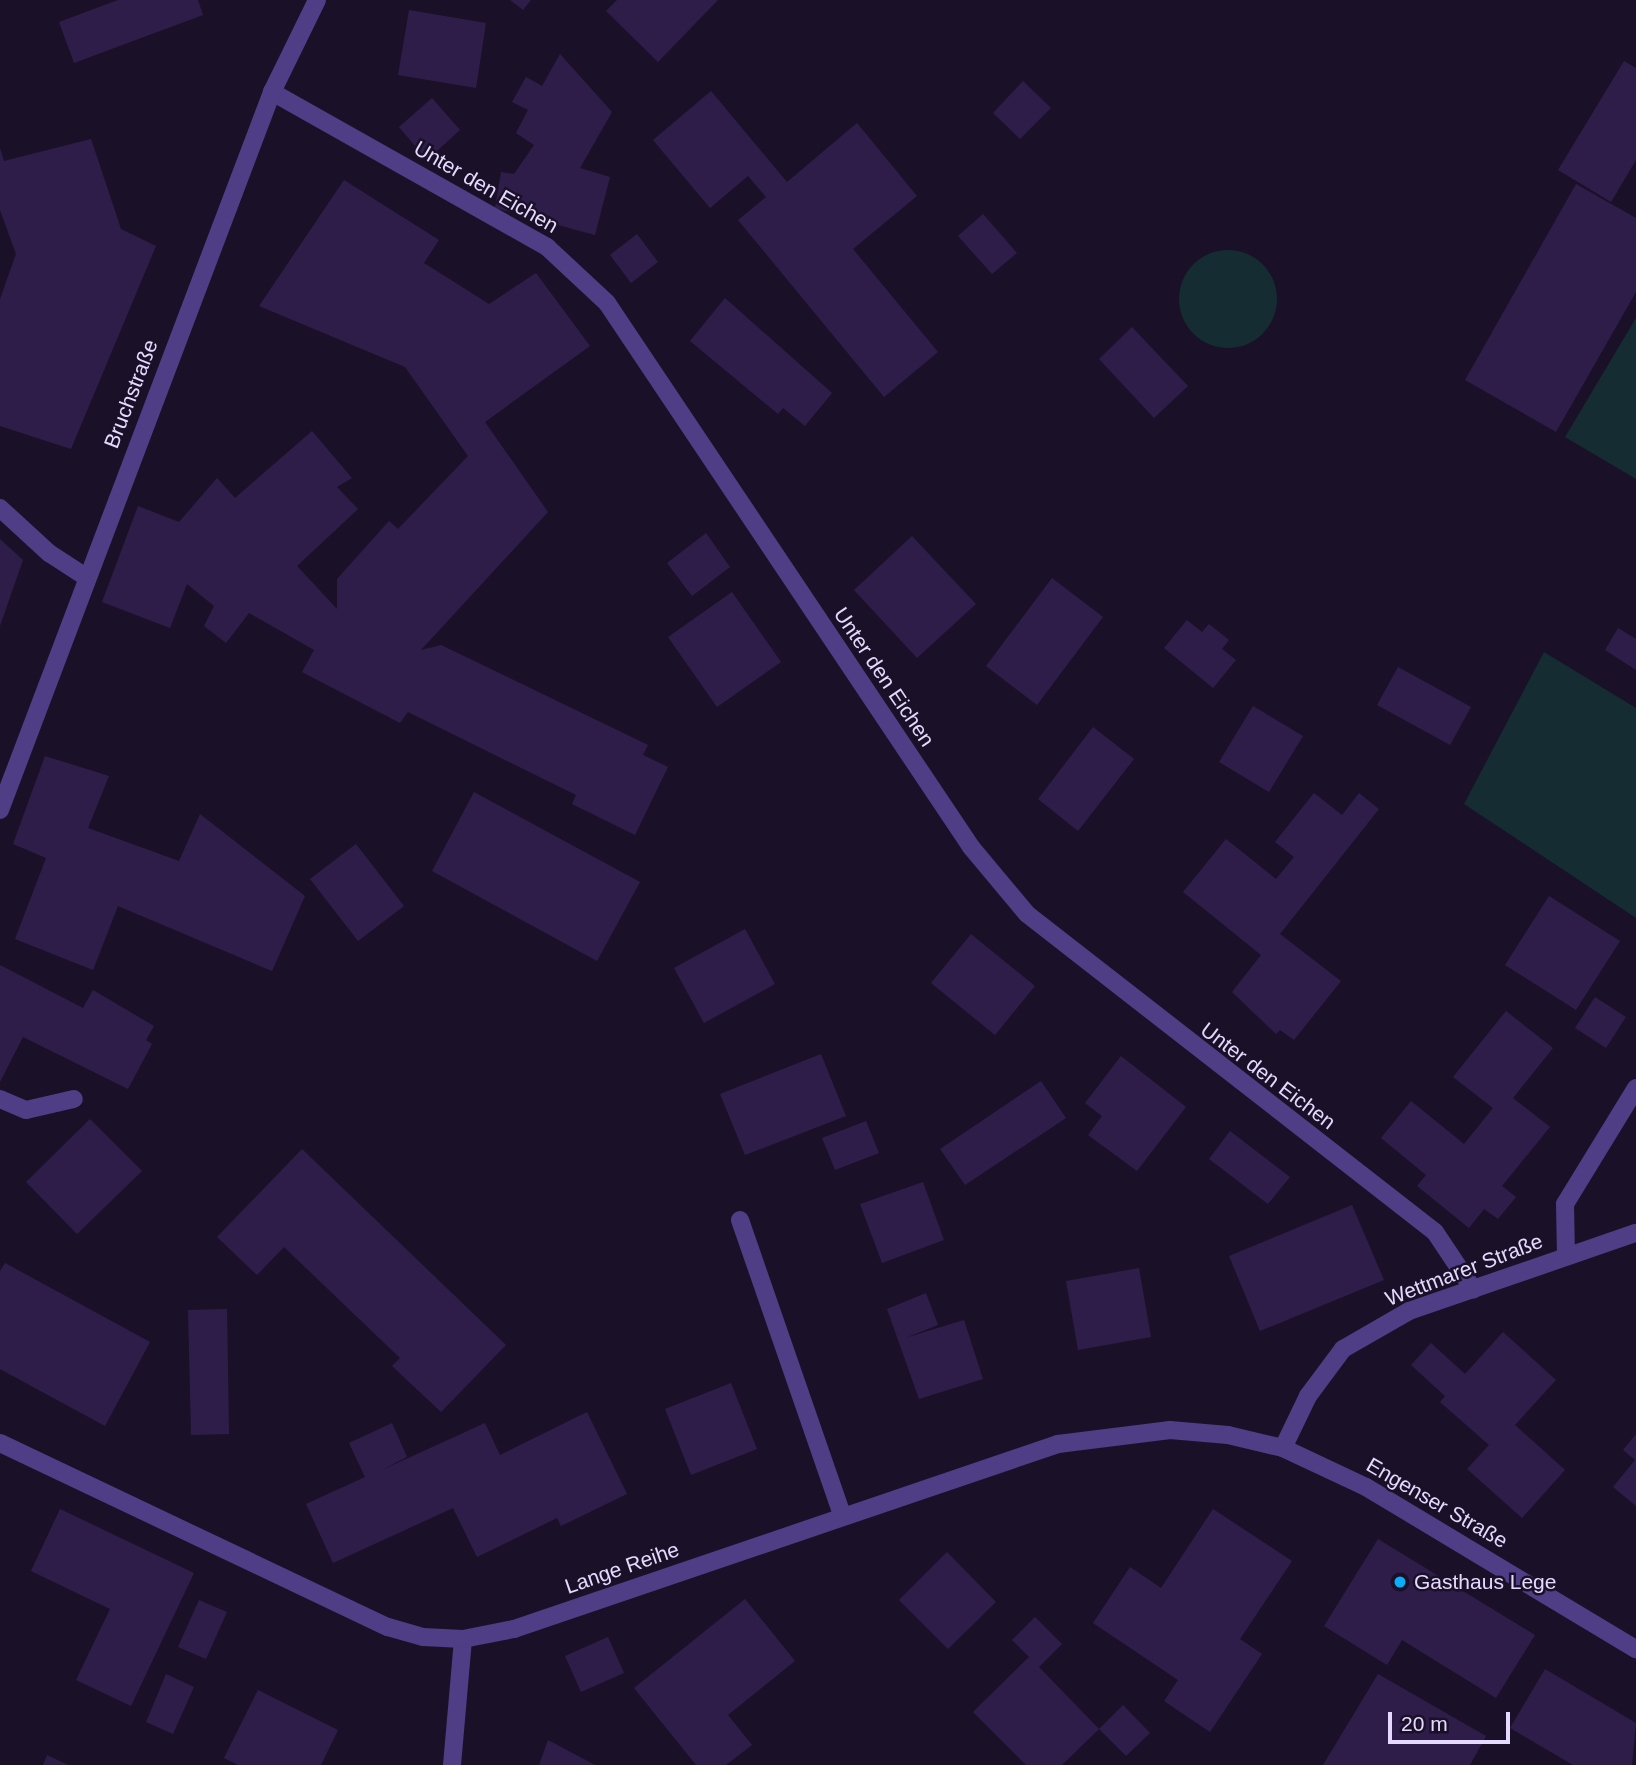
<!DOCTYPE html>
<meta charset="utf-8">
<style>
body{margin:0}
#map{position:relative;width:1636px;height:1765px;overflow:hidden;background:#1a1128;font-family:Arial,sans-serif}
div>[style]{position:absolute}
.green>*{inset:0;background:#142c32}
.round{border-radius:50%}
.building>*{inset:0;background:#2f1d49}
.service>*{height:18px;margin:-9px;padding:0 9px;transform-origin:9px;border-radius:9px;background:#4f3d86}
.minor>*{height:18px;margin:-9px;padding:0 9px;transform-origin:9px;border-radius:9px;background:#4f3d86}
.tertiary>*{height:18px;margin:-9px;padding:0 9px;transform-origin:9px;border-radius:9px;background:#4f3d86}
.dots>*{width:19px;height:19px;translate:-50% -50%;box-sizing:border-box;border:4px solid #1a1128;border-radius:50%}
span{translate:-50% -50%;white-space:nowrap;text-align:center;line-height:1.15;-webkit-text-stroke:5px #1a1128;paint-order:stroke}
.street-label{font-size:21px;color:#e5d9fe}
.poi-label{font-size:21px;color:#e5d9fe}
.left{translate:0 -50%;text-align:left}
.scale{position:absolute;left:1388px;top:1712px;width:122px;height:32px;box-sizing:border-box;border:4px solid #e5d9fe;border-top:0;padding-left:9px;font-size:21px;line-height:24px;white-space:nowrap;color:#e5d9fe;-webkit-text-stroke:5px #1a1128;paint-order:stroke}
</style>
<div id="map">
<div class="green">
<i class="round" style="left:1179px;top:250px;width:98px;height:98px"></i>
<i style="clip-path:polygon(1636px 318px,1636px 479px,1565px 437px)"></i>
<i style="clip-path:polygon(1544px 652px,1636px 708px,1636px 918px,1464px 804px)"></i>
</div>
<div class="building">
<i style="clip-path:polygon(118px 0,198px 0,203px 15px,74px 63px,59px 22px)"></i>
<i style="clip-path:polygon(510px 0,531px 0,523px 10px)"></i>
<i style="clip-path:polygon(617px 0,718px 0,658px 62px,606px 11px)"></i>
<i style="clip-path:polygon(409px 10px,486px 23px,476px 88px,398px 75px)"></i>
<i style="clip-path:polygon(560px 54px,612px 112px,580px 168px,610px 177px,595px 235px,495px 208px,501px 172px,514px 174px,534px 145px,516px 133px,528px 110px,512px 102px,526px 77px,542px 86px)"></i>
<i style="clip-path:polygon(1624px 61px,1636px 68px,1636px 160px,1611px 202px,1558px 170px)"></i>
<i style="clip-path:polygon(1023px 81px,1051px 108px,1020px 139px,993px 113px)"></i>
<i style="clip-path:polygon(711px 91px,787px 182px,857px 123px,917px 196px,853px 249px,938px 352px,884px 397px,738px 220px,766px 197px,748px 176px,710px 208px,653px 140px)"></i>
<i style="clip-path:polygon(432px 98px,460px 130px,427px 160px,399px 127px)"></i>
<i style="clip-path:polygon(91px 139px,121px 229px,156px 246px,71px 449px,0 426px,0 299px,16px 254px,0 210px,0 148px,4px 161px)"></i>
<i style="clip-path:polygon(344px 180px,439px 240px,424px 263px,489px 304px,536px 273px,590px 346px,485px 422px,548px 512px,421px 650px,441px 645px,648px 745px,643px 755px,668px 767px,635px 835px,572px 804px,576px 795px,408px 712px,400px 723px,302px 672px,314px 650px,249px 613px,226px 643px,204px 626px,214px 606px,187px 584px,170px 628px,102px 602px,138px 506px,179px 522px,217px 478px,235px 498px,312px 431px,352px 478px,337px 487px,358px 509px,297px 566px,337px 609px,337px 579px,389px 521px,398px 529px,468px 456px,405px 367px,259px 306px)"></i>
<i style="clip-path:polygon(1576px 184px,1636px 218px,1636px 292px,1556px 432px,1465px 380px)"></i>
<i style="clip-path:polygon(983px 214px,1017px 253px,992px 274px,958px 236px)"></i>
<i style="clip-path:polygon(637px 234px,658px 262px,631px 283px,610px 255px)"></i>
<i style="clip-path:polygon(725px 298px,832px 393px,805px 426px,783px 408px,778px 414px,690px 341px)"></i>
<i style="clip-path:polygon(1132px 327px,1188px 386px,1154px 418px,1099px 359px)"></i>
<i style="clip-path:polygon(706px 533px,730px 567px,692px 596px,667px 563px)"></i>
<i style="clip-path:polygon(912px 536px,976px 604px,917px 658px,854px 590px)"></i>
<i style="clip-path:polygon(0 539px,23px 560px,0 626px)"></i>
<i style="clip-path:polygon(1052px 578px,1103px 617px,1037px 705px,986px 666px)"></i>
<i style="clip-path:polygon(732px 592px,781px 662px,717px 707px,668px 637px)"></i>
<i style="clip-path:polygon(1187px 620px,1202px 632px,1209px 624px,1229px 640px,1222px 649px,1236px 660px,1213px 688px,1164px 648px)"></i>
<i style="clip-path:polygon(1618px 628px,1636px 639px,1636px 670px,1605px 650px)"></i>
<i style="clip-path:polygon(1398px 667px,1471px 707px,1450px 745px,1377px 705px)"></i>
<i style="clip-path:polygon(1253px 706px,1303px 736px,1269px 792px,1219px 762px)"></i>
<i style="clip-path:polygon(1093px 727px,1134px 759px,1078px 831px,1038px 799px)"></i>
<i style="clip-path:polygon(45px 756px,109px 776px,88px 828px,179px 861px,200px 814px,305px 896px,272px 971px,118px 906px,93px 970px,15px 939px,46px 858px,13px 844px)"></i>
<i style="clip-path:polygon(474px 792px,640px 882px,597px 961px,432px 871px)"></i>
<i style="clip-path:polygon(1314px 793px,1342px 815px,1359px 793px,1379px 809px,1280px 934px,1341px 981px,1294px 1040px,1280px 1030px,1276px 1034px,1232px 992px,1261px 955px,1183px 892px,1226px 839px,1276px 879px,1294px 857px,1275px 842px)"></i>
<i style="clip-path:polygon(356px 844px,404px 906px,358px 941px,310px 879px)"></i>
<i style="clip-path:polygon(1549px 896px,1620px 941px,1576px 1010px,1505px 965px)"></i>
<i style="clip-path:polygon(745px 929px,775px 984px,704px 1023px,674px 968px)"></i>
<i style="clip-path:polygon(971px 934px,1035px 986px,995px 1035px,931px 983px)"></i>
<i style="clip-path:polygon(0 965px,83px 1008px,93px 990px,154px 1026px,146px 1040px,152px 1044px,128px 1089px,23px 1037px,0 1082px)"></i>
<i style="clip-path:polygon(1595px 997px,1626px 1017px,1606px 1048px,1575px 1028px)"></i>
<i style="clip-path:polygon(1506px 1011px,1553px 1048px,1513px 1098px,1550px 1127px,1502px 1186px,1516px 1197px,1498px 1219px,1484px 1209px,1469px 1228px,1417px 1186px,1426px 1175px,1381px 1138px,1411px 1101px,1464px 1144px,1493px 1108px,1453px 1077px)"></i>
<i style="clip-path:polygon(821px 1054px,846px 1116px,745px 1155px,720px 1094px)"></i>
<i style="clip-path:polygon(1121px 1056px,1186px 1107px,1137px 1171px,1088px 1135px,1102px 1116px,1085px 1103px)"></i>
<i style="clip-path:polygon(1041px 1081px,1066px 1118px,965px 1185px,940px 1149px)"></i>
<i style="clip-path:polygon(90px 1119px,142px 1171px,77px 1234px,26px 1182px)"></i>
<i style="clip-path:polygon(866px 1121px,879px 1153px,835px 1170px,822px 1138px)"></i>
<i style="clip-path:polygon(1230px 1131px,1290px 1177px,1268px 1204px,1209px 1159px)"></i>
<i style="clip-path:polygon(302px 1149px,506px 1345px,441px 1412px,392px 1366px,400px 1358px,284px 1247px,257px 1275px,217px 1237px)"></i>
<i style="clip-path:polygon(923px 1182px,944px 1240px,882px 1263px,860px 1204px)"></i>
<i style="clip-path:polygon(1352px 1205px,1384px 1280px,1260px 1331px,1229px 1256px)"></i>
<i style="clip-path:polygon(5px 1263px,150px 1342px,105px 1426px,0 1369px,0 1271px)"></i>
<i style="clip-path:polygon(1139px 1268px,1151px 1337px,1078px 1350px,1066px 1281px)"></i>
<i style="clip-path:polygon(926px 1293px,938px 1325px,905px 1338px,964px 1320px,983px 1379px,919px 1399px,887px 1309px)"></i>
<i style="clip-path:polygon(227px 1309px,229px 1434px,191px 1435px,188px 1310px)"></i>
<i style="clip-path:polygon(1503px 1332px,1556px 1380px,1515px 1425px,1565px 1470px,1522px 1518px,1467px 1469px,1489px 1445px,1440px 1402px,1445px 1396px,1411px 1365px,1431px 1343px,1465px 1374px)"></i>
<i style="clip-path:polygon(731px 1383px,757px 1449px,691px 1475px,665px 1409px)"></i>
<i style="clip-path:polygon(587px 1412px,627px 1494px,561px 1526px,557px 1518px,477px 1557px,453px 1508px,333px 1563px,306px 1504px,365px 1477px,349px 1443px,392px 1423px,407px 1457px,382px 1470px,485px 1423px,500px 1455px)"></i>
<i style="clip-path:polygon(1636px 1434px,1636px 1506px,1613px 1487px,1635px 1460px,1623px 1450px)"></i>
<i style="clip-path:polygon(60px 1509px,194px 1573px,131px 1706px,76px 1680px,110px 1609px,31px 1571px)"></i>
<i style="clip-path:polygon(1213px 1509px,1292px 1561px,1240px 1639px,1262px 1654px,1210px 1732px,1164px 1701px,1178px 1680px,1093px 1623px,1130px 1567px,1161px 1588px)"></i>
<i style="clip-path:polygon(1378px 1539px,1535px 1635px,1496px 1698px,1402px 1640px,1387px 1665px,1324px 1626px)"></i>
<i style="clip-path:polygon(947px 1552px,996px 1602px,948px 1649px,899px 1600px)"></i>
<i style="clip-path:polygon(745px 1599px,795px 1661px,728px 1715px,752px 1745px,726px 1765px,696px 1765px,634px 1688px)"></i>
<i style="clip-path:polygon(199px 1600px,227px 1612px,206px 1659px,178px 1647px)"></i>
<i style="clip-path:polygon(1035px 1617px,1062px 1644px,1039px 1667px,1099px 1729px,1062px 1765px,1026px 1765px,973px 1712px,1029px 1657px,1012px 1640px)"></i>
<i style="clip-path:polygon(608px 1637px,624px 1673px,581px 1692px,565px 1656px)"></i>
<i style="clip-path:polygon(1545px 1669px,1636px 1723px,1632px 1765px,1573px 1765px,1510px 1728px)"></i>
<i style="clip-path:polygon(166px 1674px,194px 1687px,173px 1734px,146px 1722px)"></i>
<i style="clip-path:polygon(1378px 1674px,1486px 1736px,1470px 1765px,1323px 1765px)"></i>
<i style="clip-path:polygon(258px 1690px,338px 1730px,321px 1765px,238px 1765px,224px 1758px)"></i>
<i style="clip-path:polygon(1123px 1705px,1150px 1733px,1126px 1756px,1099px 1729px)"></i>
<i style="clip-path:polygon(548px 1740px,595px 1765px,539px 1765px)"></i>
<i style="clip-path:polygon(47px 1755px,68px 1765px,43px 1765px)"></i>
</div>
<div class="service">
<i style="left:0;top:1099px;width:28px;rotate:23deg"></i>
<i style="left:26px;top:1110px;width:49px;rotate:-12.9deg"></i>
<i style="left:740px;top:1220px;width:314px;rotate:70.9deg"></i>
</div>
<div class="minor">
<i style="left:272px;top:92px;width:316px;rotate:29.4deg"></i>
<i style="left:547px;top:247px;width:82px;rotate:43deg"></i>
<i style="left:607px;top:303px;width:655px;rotate:56.21deg"></i>
<i style="left:971px;top:847px;width:87px;rotate:50.1deg"></i>
<i style="left:1027px;top:914px;width:517px;rotate:37.93deg"></i>
<i style="left:1435px;top:1232px;width:69px;rotate:56.3deg"></i>
<i style="left:0;top:508px;width:67px;rotate:42.6deg"></i>
<i style="left:49px;top:553px;width:44px;rotate:33deg"></i>
<i style="left:0;top:810px;width:768px;rotate:-69.25deg"></i>
<i style="left:272px;top:92px;width:102px;rotate:-63.9deg"></i>
<i style="left:1566px;top:1256px;width:52px;rotate:-91.1deg"></i>
<i style="left:1565px;top:1204px;width:136px;rotate:-58.5deg"></i>
<i style="left:452px;top:1765px;width:126px;rotate:-85deg"></i>
</div>
<div class="tertiary">
<i style="left:0;top:1443px;width:429px;rotate:25.4deg"></i>
<i style="left:388px;top:1627px;width:36px;rotate:16deg"></i>
<i style="left:423px;top:1637px;width:40px;rotate:2.9deg"></i>
<i style="left:463px;top:1639px;width:52px;rotate:-11.1deg"></i>
<i style="left:514px;top:1629px;width:575px;rotate:-18.78deg"></i>
<i style="left:1058px;top:1444px;width:113px;rotate:-7.1deg"></i>
<i style="left:1170px;top:1430px;width:58px;rotate:4.9deg"></i>
<i style="left:1228px;top:1435px;width:57px;rotate:13.3deg"></i>
<i style="left:1283px;top:1448px;width:92px;rotate:25.2deg"></i>
<i style="left:1366px;top:1487px;width:315px;rotate:31deg"></i>
<i style="left:1283px;top:1448px;width:58px;rotate:-64.3deg"></i>
<i style="left:1308px;top:1396px;width:59px;rotate:-53.3deg"></i>
<i style="left:1343px;top:1349px;width:76px;rotate:-29.9deg"></i>
<i style="left:1409px;top:1311px;width:240px;rotate:-19deg"></i>
</div>
<div class="dots">
<i style="left:1400px;top:1582px;background:#09adf9"></i>
</div>
<div class="street-label">
<span style="left:486px;top:187px;rotate:30deg">Unter den Eichen</span>
<span style="left:131px;top:394px;rotate:-69deg">Bruchstraße</span>
<span style="left:884px;top:677px;rotate:56deg">Unter den Eichen</span>
<span style="left:1268px;top:1076px;rotate:37deg">Unter den Eichen</span>
<span style="left:1464px;top:1270px;rotate:-21deg">Wettmarer Straße</span>
<span style="left:1437px;top:1503px;rotate:30deg">Engenser Straße</span>
<span style="left:622px;top:1568px;rotate:-19deg">Lange Reihe</span>
</div>
<div class="poi-label">
<span class="left" style="left:1414px;top:1582px">Gasthaus Lege</span>
</div>
<div class="scale">20 m</div>
</div>
